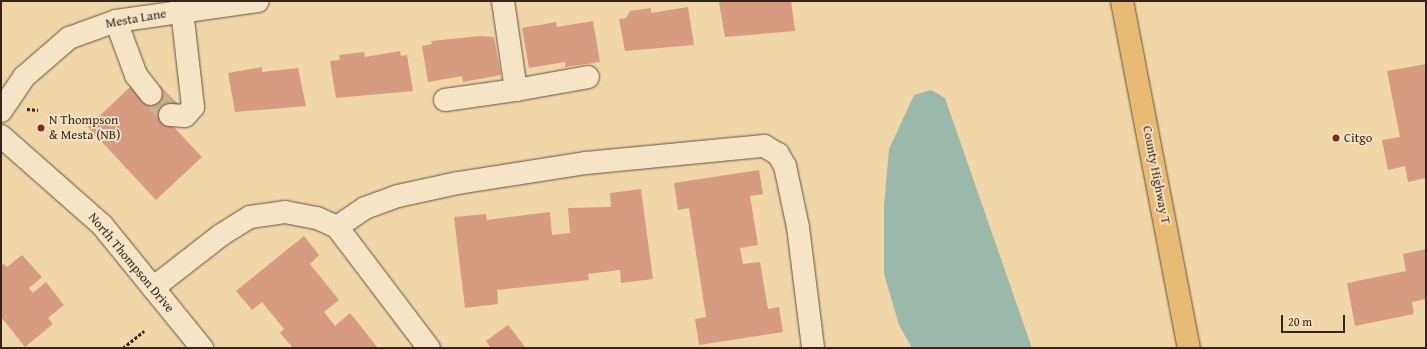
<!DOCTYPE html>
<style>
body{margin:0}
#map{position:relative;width:1427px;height:349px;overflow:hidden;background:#f1d6a8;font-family:"Gentium Book Plus",serif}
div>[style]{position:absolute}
.water>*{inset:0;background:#9bb9aa}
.building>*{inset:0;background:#d79b81}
.minor-tunnel>*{height:22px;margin-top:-11px;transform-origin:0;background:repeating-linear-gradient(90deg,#ccb28c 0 22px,transparent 0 33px)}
.path>*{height:2.5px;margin-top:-1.25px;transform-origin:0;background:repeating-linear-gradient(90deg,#36231a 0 3px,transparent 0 5px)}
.roads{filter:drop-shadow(0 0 1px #65503e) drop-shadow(0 0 1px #65503e)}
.minor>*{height:22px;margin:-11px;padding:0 11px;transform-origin:11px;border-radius:11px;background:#f6e4c6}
.major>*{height:22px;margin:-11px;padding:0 11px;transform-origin:11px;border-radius:11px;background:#e8bb74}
.dots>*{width:11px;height:11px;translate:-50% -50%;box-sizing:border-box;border:2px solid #f6e4c6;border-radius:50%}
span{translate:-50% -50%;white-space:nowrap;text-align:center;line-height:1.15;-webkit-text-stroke:3.5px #f6e4c6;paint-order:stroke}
.street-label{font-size:13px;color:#36231a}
.poi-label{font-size:13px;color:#36231a}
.left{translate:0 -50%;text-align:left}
.frame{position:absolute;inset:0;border:2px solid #36231a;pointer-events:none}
.scale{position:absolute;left:1281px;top:315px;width:64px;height:18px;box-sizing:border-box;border:2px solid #36231a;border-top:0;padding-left:5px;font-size:12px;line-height:14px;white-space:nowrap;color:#36231a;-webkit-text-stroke:3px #f6e4c6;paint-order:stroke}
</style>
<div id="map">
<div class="water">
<i style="clip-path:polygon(931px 90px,945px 98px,1032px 348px,912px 348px,899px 325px,884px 274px,884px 206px,889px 149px,914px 95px)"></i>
</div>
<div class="building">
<i style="clip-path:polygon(791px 1px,795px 31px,725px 37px,719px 2px)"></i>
<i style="clip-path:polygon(688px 7px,694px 45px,625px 51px,619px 19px,626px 18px,630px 11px,651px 8px,651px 13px)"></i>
<i style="clip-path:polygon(593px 21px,600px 62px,565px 67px,565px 62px,529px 68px,522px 28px,556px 22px,557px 27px)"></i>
<i style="clip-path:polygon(480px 36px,494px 37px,501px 75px,463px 82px,462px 76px,428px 82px,422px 46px,432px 44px,431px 41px)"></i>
<i style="clip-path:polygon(400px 51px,401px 56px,407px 55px,413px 91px,336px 98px,330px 61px,340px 60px,339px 55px,364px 52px,365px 57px)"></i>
<i style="clip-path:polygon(1426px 64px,1426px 178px,1408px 182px,1405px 166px,1388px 170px,1382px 140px,1400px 137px,1387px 71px)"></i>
<i style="clip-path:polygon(262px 67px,262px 72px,298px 68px,306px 106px,235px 112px,228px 73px)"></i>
<i style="clip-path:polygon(133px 84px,146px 99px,160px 86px,180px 106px,166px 119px,202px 157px,156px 200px,88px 127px)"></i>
<i style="clip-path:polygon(759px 170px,763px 194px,750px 196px,758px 245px,740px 248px,743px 264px,760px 262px,768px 309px,779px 307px,783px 332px,699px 345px,695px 319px,706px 317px,689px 208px,678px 210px,674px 183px)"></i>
<i style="clip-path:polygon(641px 189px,653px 279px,621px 283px,620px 270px,588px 274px,589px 280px,497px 290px,498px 304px,465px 308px,454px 217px,486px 214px,487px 220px,550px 212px,552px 235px,570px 233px,568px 208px,611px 207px,610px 193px)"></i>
<i style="clip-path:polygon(304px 236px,319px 255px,310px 264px,339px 300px,324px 312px,335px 326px,350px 313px,378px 348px,293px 348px,280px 333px,284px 329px,262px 302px,252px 310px,236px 291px)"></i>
<i style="clip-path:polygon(1426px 249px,1426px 299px,1412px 302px,1414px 314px,1355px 326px,1347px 283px,1406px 271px,1403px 254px)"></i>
<i style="clip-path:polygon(22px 255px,42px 277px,29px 288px,33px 293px,46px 282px,64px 305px,48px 318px,53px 324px,25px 347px,1px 317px,1px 266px,4px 264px,7px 267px)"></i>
<i style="clip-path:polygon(508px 325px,526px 348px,491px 348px,486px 341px)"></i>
</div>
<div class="minor-tunnel">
<i style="left:151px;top:94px;width:28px;rotate:48deg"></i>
</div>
<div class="path">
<i style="left:27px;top:109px;width:11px;rotate:5deg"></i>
<i style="left:123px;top:348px;width:27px;rotate:-39deg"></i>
</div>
<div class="roads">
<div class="minor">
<i style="left:503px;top:1px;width:90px;rotate:81.7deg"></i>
<i style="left:516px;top:90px;width:73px;rotate:-10.2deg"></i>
<i style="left:116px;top:21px;width:58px;rotate:69.7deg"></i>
<i style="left:136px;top:75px;width:24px;rotate:52deg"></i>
<i style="left:445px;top:100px;width:72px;rotate:-8deg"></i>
<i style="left:1px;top:111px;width:41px;rotate:-55.9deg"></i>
<i style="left:24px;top:77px;width:60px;rotate:-40.9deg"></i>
<i style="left:69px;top:38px;width:50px;rotate:-19.9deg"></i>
<i style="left:116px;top:21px;width:143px;rotate:-8deg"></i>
<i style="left:170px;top:115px;width:15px;rotate:4deg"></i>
<i style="left:185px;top:116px;width:12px;rotate:-48deg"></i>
<i style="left:193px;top:107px;width:107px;rotate:-96.5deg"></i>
<i style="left:1px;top:136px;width:135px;rotate:41.4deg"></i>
<i style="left:102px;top:225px;width:159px;rotate:50.9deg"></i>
<i style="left:337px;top:227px;width:34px;rotate:-34deg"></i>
<i style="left:365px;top:208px;width:35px;rotate:-20deg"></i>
<i style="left:398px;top:196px;width:61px;rotate:-12.2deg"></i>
<i style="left:458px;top:183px;width:130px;rotate:-8.9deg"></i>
<i style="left:586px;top:163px;width:179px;rotate:-5.5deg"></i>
<i style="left:764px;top:146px;width:16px;rotate:30deg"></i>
<i style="left:778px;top:154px;width:14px;rotate:60deg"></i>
<i style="left:785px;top:166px;width:62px;rotate:78deg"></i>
<i style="left:798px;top:227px;width:122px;rotate:82.9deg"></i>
<i style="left:153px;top:288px;width:86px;rotate:-37.9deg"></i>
<i style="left:221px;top:235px;width:34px;rotate:-32deg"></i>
<i style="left:250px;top:217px;width:35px;rotate:-8deg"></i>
<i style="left:285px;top:212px;width:33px;rotate:11deg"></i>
<i style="left:317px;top:218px;width:22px;rotate:24deg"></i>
<i style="left:337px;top:227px;width:152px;rotate:52.8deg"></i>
</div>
<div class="major">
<i style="left:1122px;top:1px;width:353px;rotate:79.1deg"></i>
</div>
</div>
<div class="dots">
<i style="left:41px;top:128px;background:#8f2418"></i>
<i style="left:1336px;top:138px;background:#8f2418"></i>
</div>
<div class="street-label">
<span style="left:136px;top:19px;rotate:-10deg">Mesta Lane</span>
<span style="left:1156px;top:175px;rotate:79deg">County Highway T</span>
<span style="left:131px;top:263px;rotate:50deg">North Thompson Drive</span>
</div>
<div class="poi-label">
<span class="left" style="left:49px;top:128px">N Thompson<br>&amp; Mesta (NB)</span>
<span class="left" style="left:1344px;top:138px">Citgo</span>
</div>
<div class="frame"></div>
<div class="scale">20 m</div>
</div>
